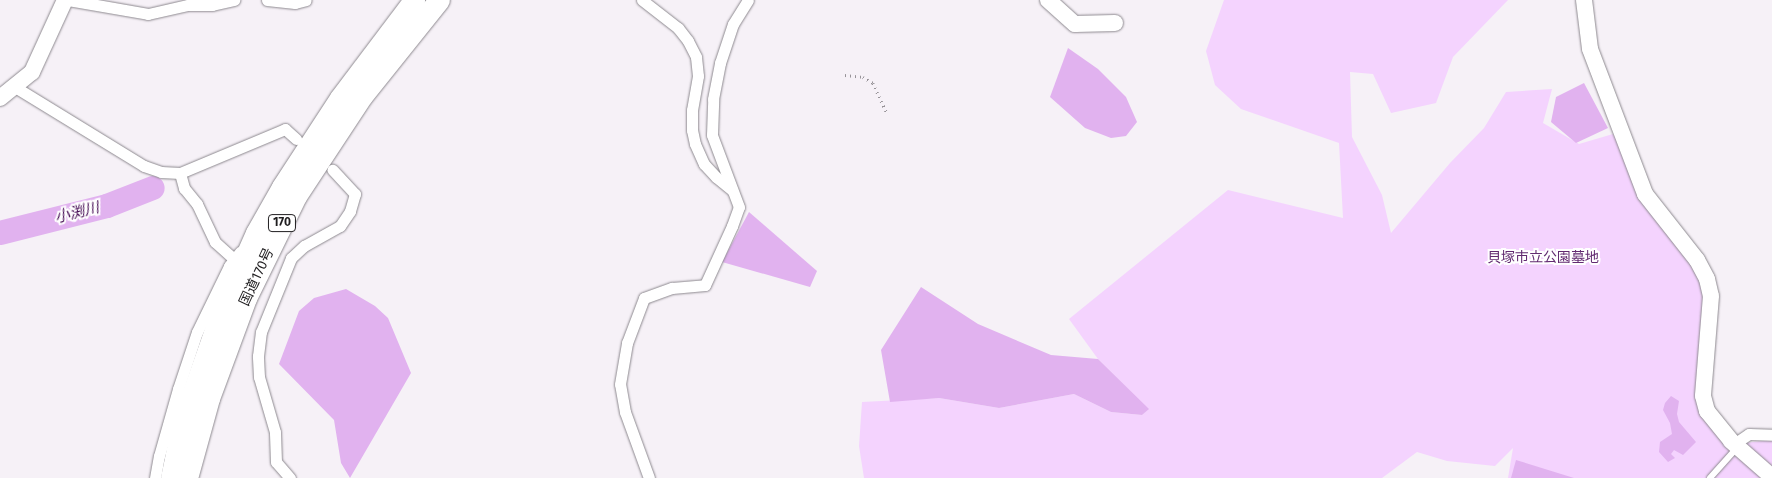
<!DOCTYPE html>
<meta charset="utf-8">
<style>
body{margin:0}
#map{position:relative;width:1772px;height:478px;overflow:hidden;background:#f6f1f7;font-family:"Fira Sans","Noto Sans JP",sans-serif}
div>[style]{position:absolute}
.green>*{inset:0;background:#f4d3fe}
.water>*{inset:0;background:#e1b2ef}
.river>*{height:24px;margin:-12px;padding:0 12px;transform-origin:12px;border-radius:12px;background:#e1b2ef}
.path>*{height:2.5px;margin-top:-1.25px;transform-origin:0;background:repeating-linear-gradient(90deg,#979398 0 1px,transparent 0 5px)}
.roads{filter:drop-shadow(0 0 1px #8d898f) drop-shadow(0 0 1px #8d898f)}
.lane>*{height:5.5px;margin:-2.75px;padding:0 2.75px;transform-origin:2.75px;border-radius:2.75px;background:#fff}
.street>*{height:11px;margin:-5.5px;padding:0 5.5px;transform-origin:5.5px;border-radius:5.5px;background:#fff}
.secondary>*{height:16px;margin:-8px;padding:0 8px;transform-origin:8px;border-radius:8px;background:#fff}
.highway>*{height:21px;margin:-10.5px;padding:0 10.5px;transform-origin:10.5px;border-radius:10.5px;background:#fff}
span{translate:-50% -50%;white-space:nowrap;text-align:center;line-height:1.15;-webkit-text-stroke:4px #fff;paint-order:stroke}
.shield-label span{padding:1px 4px;background:#fff;border:1px solid;border-radius:4px;-webkit-text-stroke-width:0}
.shield-label{font-size:12px;color:#1f1d1f;font-weight:700}
.park-label{font-size:14px;color:#622a71}
.street-label{font-size:14px;color:#1f1d1f}
.water-label{font-size:15px;color:#430852;font-style:italic}
</style>
<div id="map">
<div class="green">
<i style="clip-path:polygon(1224px 0,1508px 0,1453px 57px,1436px 103px,1391px 113px,1373px 74px,1350px 72px,1352px 137px,1382px 195px,1391px 233px,1450px 163px,1484px 128px,1506px 92px,1552px 89px,1543px 123px,1579px 144px,1613px 134px,1645px 194px,1711px 296px,1703px 396px,1734px 444px,1772px 440px,1772px 478px,1508px 478px,1513px 448px,1495px 466px,1447px 461px,1417px 452px,1382px 478px,864px 478px,859px 446px,862px 402px,939px 398px,999px 408px,1074px 394px,1111px 412px,1142px 415px,1148px 409px,1098px 359px,1069px 319px,1228px 190px,1343px 218px,1339px 143px,1241px 109px,1215px 85px,1206px 51px)"></i>
</div>
<div class="water">
<i style="clip-path:polygon(1068px 48px,1098px 69px,1126px 97px,1137px 122px,1126px 136px,1111px 138px,1085px 128px,1050px 97px)"></i>
<i style="clip-path:polygon(1584px 83px,1608px 128px,1576px 143px,1551px 122px,1556px 97px)"></i>
<i style="clip-path:polygon(749px 212px,817px 271px,810px 287px,722px 262px)"></i>
<i style="clip-path:polygon(921px 287px,978px 324px,1051px 355px,1098px 359px,1149px 409px,1142px 415px,1111px 412px,1074px 394px,999px 408px,939px 398px,890px 402px,881px 350px)"></i>
<i style="clip-path:polygon(346px 289px,375px 306px,388px 318px,411px 373px,350px 478px,341px 463px,334px 420px,279px 364px,299px 311px,314px 298px)"></i>
<i style="clip-path:polygon(1671px 396px,1679px 401px,1677px 414px,1679px 422px,1696px 442px,1683px 455px,1674px 450px,1671px 454px,1675px 458px,1668px 462px,1659px 452px,1660px 442px,1672px 434px,1670px 423px,1663px 410px,1665px 403px)"></i>
<i style="clip-path:polygon(1516px 460px,1574px 478px,1511px 478px)"></i>
</div>
<div class="river">
<i style="left:0;top:233px;width:110px;rotate:-14.2deg"></i>
<i style="left:107px;top:206px;width:49px;rotate:-21.4deg"></i>
</div>
<div class="path">
<i style="left:845px;top:75px;width:18px;rotate:6deg"></i>
<i style="left:863px;top:77px;width:12px;rotate:31deg"></i>
<i style="left:873px;top:83px;width:33px;rotate:65deg"></i>
</div>
<div class="roads">
<div class="lane">
<i style="left:1710px;top:478px;width:40px;rotate:-48deg"></i>
</div>
<div class="street">
<i style="left:68px;top:0;width:81px;rotate:9.9deg"></i>
<i style="left:148px;top:14px;width:41px;rotate:-12.7deg"></i>
<i style="left:188px;top:5px;width:24px"></i>
<i style="left:212px;top:5px;width:23px;rotate:-13deg"></i>
<i style="left:267px;top:0;width:28px;rotate:6deg"></i>
<i style="left:295px;top:3px;width:11px;rotate:-15deg"></i>
<i style="left:642px;top:0;width:46px;rotate:37.9deg"></i>
<i style="left:678px;top:28px;width:16px;rotate:52deg"></i>
<i style="left:688px;top:41px;width:18px;rotate:63deg"></i>
<i style="left:696px;top:57px;width:19px;rotate:84deg"></i>
<i style="left:698px;top:76px;width:35px;rotate:100deg"></i>
<i style="left:692px;top:110px;width:20px;rotate:90deg"></i>
<i style="left:692px;top:130px;width:14px;rotate:78deg"></i>
<i style="left:695px;top:144px;width:22px;rotate:66deg"></i>
<i style="left:704px;top:164px;width:18px;rotate:47deg"></i>
<i style="left:716px;top:177px;width:21px;rotate:39deg"></i>
<i style="left:15px;top:87px;width:151px;rotate:31.5deg"></i>
<i style="left:144px;top:166px;width:18px;rotate:19deg"></i>
<i style="left:161px;top:172px;width:19px;rotate:3deg"></i>
<i style="left:180px;top:173px;width:114px;rotate:-22.7deg"></i>
<i style="left:285px;top:129px;width:15px;rotate:42deg"></i>
<i style="left:180px;top:173px;width:16px;rotate:75deg"></i>
<i style="left:184px;top:188px;width:21px;rotate:51deg"></i>
<i style="left:197px;top:204px;width:42px;rotate:64.7deg"></i>
<i style="left:215px;top:242px;width:25px;rotate:42deg"></i>
<i style="left:1734px;top:444px;width:18px;rotate:-34deg"></i>
<i style="left:1749px;top:434px;width:23px;rotate:2deg"></i>
<i style="left:155px;top:478px;width:22px;rotate:-80deg"></i>
<i style="left:159px;top:456px;width:70px;rotate:-74.2deg"></i>
<i style="left:178px;top:389px;width:60px;rotate:-71.6deg"></i>
<i style="left:197px;top:332px;width:73px;rotate:-64.1deg"></i>
<i style="left:229px;top:266px;width:18px;rotate:-52deg"></i>
<i style="left:290px;top:478px;width:21px;rotate:-131deg"></i>
<i style="left:276px;top:462px;width:30px;rotate:-92deg"></i>
<i style="left:275px;top:432px;width:57px;rotate:-106.2deg"></i>
<i style="left:259px;top:377px;width:21px;rotate:-93deg"></i>
<i style="left:258px;top:356px;width:24px;rotate:-83deg"></i>
<i style="left:261px;top:332px;width:80px;rotate:-67.9deg"></i>
<i style="left:291px;top:258px;width:18px;rotate:-43deg"></i>
<i style="left:304px;top:246px;width:41px;rotate:-29.1deg"></i>
<i style="left:340px;top:226px;width:18px;rotate:-56deg"></i>
<i style="left:350px;top:211px;width:18px;rotate:-74deg"></i>
<i style="left:355px;top:194px;width:33px;rotate:-133deg"></i>
<i style="left:649px;top:478px;width:70px;rotate:-110deg"></i>
<i style="left:625px;top:412px;width:28px;rotate:-100deg"></i>
<i style="left:620px;top:384px;width:42px;rotate:-80.3deg"></i>
<i style="left:627px;top:343px;width:48px;rotate:-69.3deg"></i>
<i style="left:644px;top:298px;width:30px;rotate:-20deg"></i>
<i style="left:672px;top:288px;width:33px;rotate:-5deg"></i>
<i style="left:705px;top:285px;width:65px;rotate:-65.4deg"></i>
<i style="left:732px;top:226px;width:20px;rotate:-70deg"></i>
<i style="left:739px;top:207px;width:77px;rotate:-110.6deg"></i>
<i style="left:712px;top:135px;width:36px;rotate:-88deg"></i>
<i style="left:713px;top:99px;width:37px;rotate:-79deg"></i>
<i style="left:720px;top:63px;width:41px;rotate:-71.6deg"></i>
<i style="left:733px;top:24px;width:28px;rotate:-58deg"></i>
</div>
<div class="secondary">
<i style="left:1048px;top:0;width:36px;rotate:42deg"></i>
<i style="left:1075px;top:24px;width:40px;rotate:-1.4deg"></i>
<i style="left:1584px;top:0;width:49px;rotate:83deg"></i>
<i style="left:1590px;top:49px;width:155px;rotate:69.2deg"></i>
<i style="left:1645px;top:194px;width:84px;rotate:51.8deg"></i>
<i style="left:1697px;top:260px;width:21px;rotate:62deg"></i>
<i style="left:1707px;top:279px;width:17px;rotate:77deg"></i>
<i style="left:1711px;top:296px;width:100px;rotate:94.6deg"></i>
<i style="left:1703px;top:396px;width:16px;rotate:75deg"></i>
<i style="left:1707px;top:411px;width:38px;rotate:51deg"></i>
<i style="left:1731px;top:441px;width:55px;rotate:41.3deg"></i>
<i style="left:0;top:98px;width:41px;rotate:-39.1deg"></i>
<i style="left:32px;top:72px;width:79px;rotate:-65.4deg"></i>
</div>
<div class="highway">
<i style="left:171px;top:478px;width:45px;rotate:-78.4deg"></i>
<i style="left:180px;top:434px;width:41px;rotate:-72.9deg"></i>
<i style="left:192px;top:395px;width:93px;rotate:-70.6deg"></i>
<i style="left:223px;top:307px;width:81px;rotate:-66deg"></i>
<i style="left:256px;top:233px;width:53px;rotate:-60.5deg"></i>
<i style="left:282px;top:187px;width:106px;rotate:-56.9deg"></i>
<i style="left:340px;top:98px;width:123px;rotate:-52.9deg"></i>
<i style="left:187px;top:478px;width:83px;rotate:-74.6deg"></i>
<i style="left:209px;top:398px;width:107px;rotate:-69.7deg"></i>
<i style="left:246px;top:298px;width:114px;rotate:-63.9deg"></i>
<i style="left:296px;top:196px;width:120px;rotate:-56.6deg"></i>
<i style="left:362px;top:96px;width:123px;rotate:-51.3deg"></i>
</div>
</div>
<div class="shield-label">
<span style="left:282px;top:223px">170</span>
</div>
<div class="park-label">
<span style="left:1543px;top:258px">貝塚市立公園墓地</span>
</div>
<div class="street-label">
<span style="left:257px;top:277px;rotate:-65deg">国道170号</span>
</div>
<div class="water-label">
<span style="left:77px;top:213px;rotate:-14deg">小渕川</span>
</div>
</div>
